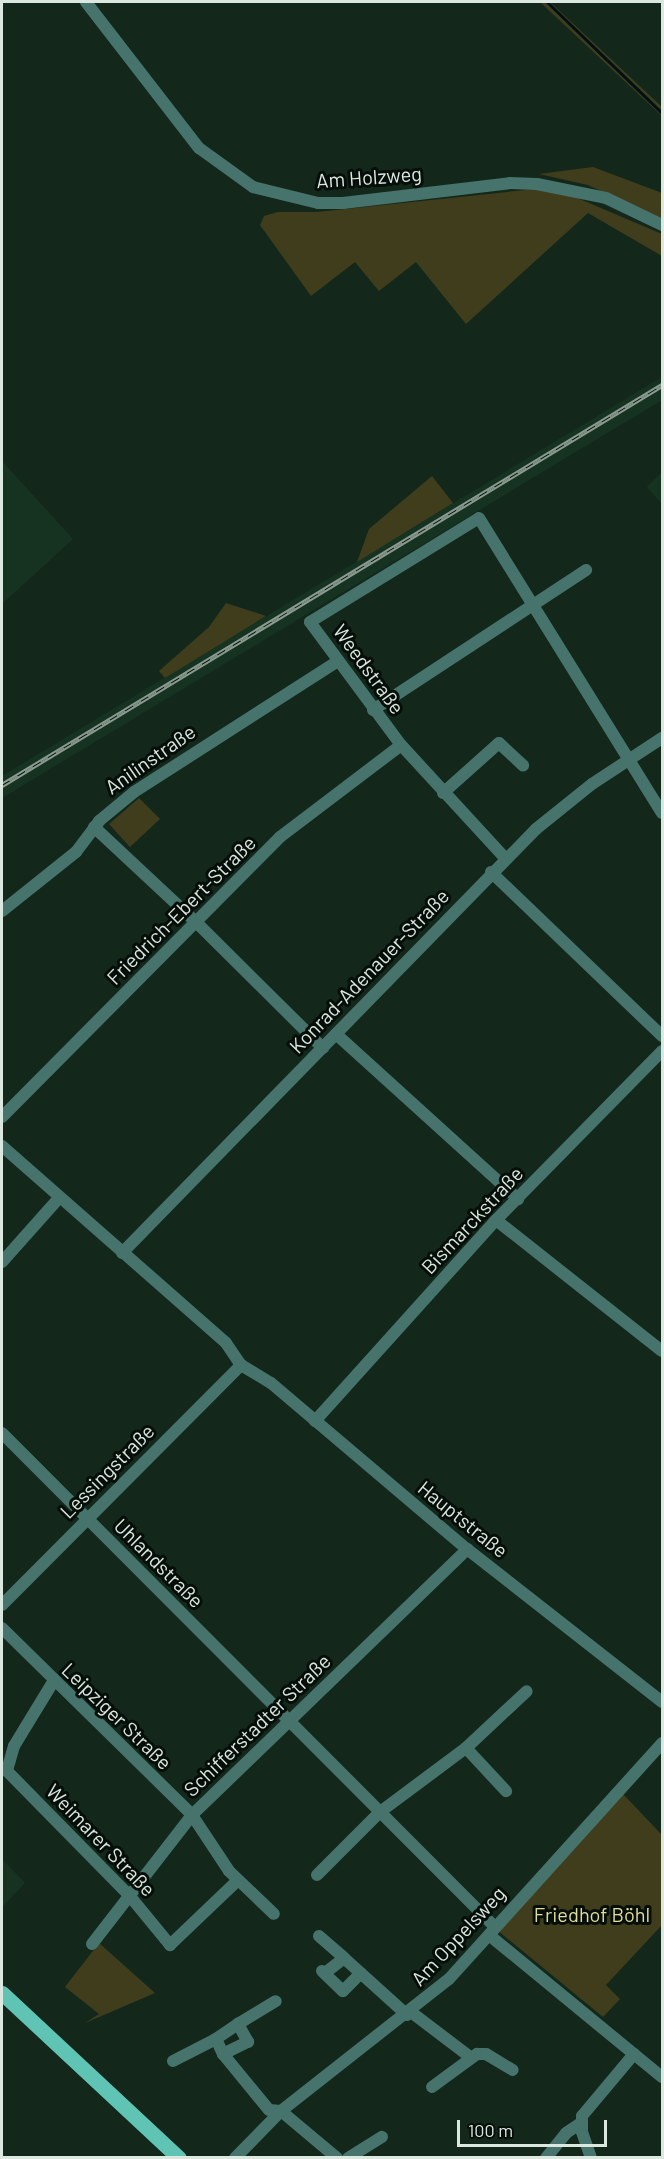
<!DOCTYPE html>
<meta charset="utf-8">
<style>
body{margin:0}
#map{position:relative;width:664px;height:2159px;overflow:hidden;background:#13281b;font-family:Barlow,sans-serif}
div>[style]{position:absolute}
.built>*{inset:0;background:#163322}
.green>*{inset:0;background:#403d1d}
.stream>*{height:3px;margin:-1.5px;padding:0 1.5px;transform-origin:1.5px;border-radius:1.5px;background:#001115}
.minor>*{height:12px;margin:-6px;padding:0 6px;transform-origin:6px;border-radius:6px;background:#46736b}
.major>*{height:15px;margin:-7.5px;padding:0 7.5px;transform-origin:7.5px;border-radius:7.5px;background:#60c4b5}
.rail>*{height:5px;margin-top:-2.5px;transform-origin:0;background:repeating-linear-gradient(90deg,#060e09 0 9px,#8b9b90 0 18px);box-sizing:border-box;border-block:2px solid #8b9b90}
span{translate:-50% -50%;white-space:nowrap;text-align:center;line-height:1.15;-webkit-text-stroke:6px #060e09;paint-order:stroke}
.street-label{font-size:20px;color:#dbe8df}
.park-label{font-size:20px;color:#e2dc9b}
.frame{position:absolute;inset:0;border:3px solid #dbe8df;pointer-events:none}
.scale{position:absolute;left:457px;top:2120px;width:150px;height:27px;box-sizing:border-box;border:3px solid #dbe8df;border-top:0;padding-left:8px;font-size:18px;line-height:21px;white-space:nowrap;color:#dbe8df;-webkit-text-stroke:4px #060e09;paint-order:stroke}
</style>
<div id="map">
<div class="built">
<i style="clip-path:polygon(662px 377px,662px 400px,2px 798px,2px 776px)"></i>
<i style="clip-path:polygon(2px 461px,73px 539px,2px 604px)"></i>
<i style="clip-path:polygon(662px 472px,662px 504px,647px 487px)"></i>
<i style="clip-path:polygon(2px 1859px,25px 1883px,2px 1907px)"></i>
</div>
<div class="green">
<i style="clip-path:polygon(540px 2px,550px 2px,662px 107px,662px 116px)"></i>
<i style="clip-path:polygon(593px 167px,662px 193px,662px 219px,588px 185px,539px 174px)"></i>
<i style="clip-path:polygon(535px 189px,575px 197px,662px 234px,662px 256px,588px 213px,466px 324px,416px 262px,379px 291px,355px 262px,311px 296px,260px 225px,264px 216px,278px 212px,317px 212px)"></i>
<i style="clip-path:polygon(432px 476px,453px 503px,357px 562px,369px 529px)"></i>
<i style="clip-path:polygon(226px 603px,266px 616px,165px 678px,159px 671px,209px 627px)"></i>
<i style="clip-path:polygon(139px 798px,160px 819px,130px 847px,109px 824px)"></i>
<i style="clip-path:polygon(623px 1794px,662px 1835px,662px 1925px,606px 1985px,620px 1999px,603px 2017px,497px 1930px)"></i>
<i style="clip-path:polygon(99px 1943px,155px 1993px,85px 2023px,99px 2014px,65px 1987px)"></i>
</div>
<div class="stream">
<i style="left:547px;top:2px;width:160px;rotate:44deg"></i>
</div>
<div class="minor">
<i style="left:86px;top:2px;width:185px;rotate:52.3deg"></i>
<i style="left:199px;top:148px;width:67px;rotate:35.8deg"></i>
<i style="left:253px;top:187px;width:67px;rotate:13.8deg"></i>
<i style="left:318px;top:203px;width:25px"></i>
<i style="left:343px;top:203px;width:168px;rotate:-6.8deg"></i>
<i style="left:510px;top:183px;width:27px;rotate:2deg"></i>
<i style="left:537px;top:184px;width:70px;rotate:11.5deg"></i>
<i style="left:606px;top:198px;width:62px;rotate:25.7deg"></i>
<i style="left:373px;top:710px;width:255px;rotate:-33.3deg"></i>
<i style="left:443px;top:793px;width:75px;rotate:-41.8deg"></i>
<i style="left:499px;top:743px;width:33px;rotate:43deg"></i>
<i style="left:94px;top:827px;width:139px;rotate:43deg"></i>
<i style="left:196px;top:922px;width:179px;rotate:44.8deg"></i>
<i style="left:505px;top:858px;width:154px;rotate:-132.6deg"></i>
<i style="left:401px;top:745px;width:153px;rotate:-126.5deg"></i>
<i style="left:310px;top:622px;width:198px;rotate:-31.6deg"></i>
<i style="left:479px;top:518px;width:347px;rotate:58.2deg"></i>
<i style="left:491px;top:872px;width:237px;rotate:43.8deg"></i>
<i style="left:2px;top:911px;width:95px;rotate:-38.6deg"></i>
<i style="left:76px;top:852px;width:39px;rotate:-53deg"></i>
<i style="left:99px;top:821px;width:45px;rotate:-39.6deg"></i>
<i style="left:134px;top:792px;width:242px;rotate:-32.7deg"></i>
<i style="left:336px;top:1034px;width:246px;rotate:42.2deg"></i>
<i style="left:2px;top:1117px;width:395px;rotate:-45.2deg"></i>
<i style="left:280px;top:837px;width:152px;rotate:-37.2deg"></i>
<i style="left:2px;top:1146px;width:298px;rotate:41.3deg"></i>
<i style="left:226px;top:1343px;width:27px;rotate:56deg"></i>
<i style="left:496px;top:1220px;width:211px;rotate:38.3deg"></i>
<i style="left:122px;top:1253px;width:593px;rotate:-45.68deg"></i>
<i style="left:536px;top:829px;width:72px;rotate:-38.8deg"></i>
<i style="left:592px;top:784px;width:84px;rotate:-33.3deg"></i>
<i style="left:2px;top:1262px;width:86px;rotate:-48.3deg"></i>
<i style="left:241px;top:1365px;width:35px;rotate:31deg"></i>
<i style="left:271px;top:1383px;width:257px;rotate:40.3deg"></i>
<i style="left:467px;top:1549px;width:248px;rotate:38.1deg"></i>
<i style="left:315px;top:1421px;width:270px;rotate:-48deg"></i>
<i style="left:496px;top:1220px;width:237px;rotate:-45.5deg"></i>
<i style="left:2px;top:1433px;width:697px;rotate:45.06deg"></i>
<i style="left:2px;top:1605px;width:339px;rotate:-45.1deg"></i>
<i style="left:2px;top:1628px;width:267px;rotate:44.5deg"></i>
<i style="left:192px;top:1815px;width:67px;rotate:56.5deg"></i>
<i style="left:229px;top:1871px;width:62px;rotate:43.7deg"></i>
<i style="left:53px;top:1682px;width:75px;rotate:121.4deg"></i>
<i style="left:14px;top:1746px;width:26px;rotate:106deg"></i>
<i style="left:7px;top:1771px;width:174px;rotate:45.5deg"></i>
<i style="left:129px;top:1895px;width:65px;rotate:50.6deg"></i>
<i style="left:170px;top:1945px;width:94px;rotate:-43.7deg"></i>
<i style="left:466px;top:1748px;width:59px;rotate:47.1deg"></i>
<i style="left:317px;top:1875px;width:89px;rotate:-45deg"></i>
<i style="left:380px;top:1812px;width:107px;rotate:-36.7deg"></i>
<i style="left:466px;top:1748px;width:83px;rotate:-43.1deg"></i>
<i style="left:489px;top:1935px;width:224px;rotate:39.4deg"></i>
<i style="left:319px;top:1936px;width:33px;rotate:41deg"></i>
<i style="left:92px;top:1944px;width:163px;rotate:-52.2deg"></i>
<i style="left:192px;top:1815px;width:383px;rotate:-44deg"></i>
<i style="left:322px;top:1971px;width:29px;rotate:44deg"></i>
<i style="left:343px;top:1991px;width:25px;rotate:-45deg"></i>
<i style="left:325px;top:1973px;width:24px;rotate:-38deg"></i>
<i style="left:344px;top:1958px;width:85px;rotate:42.1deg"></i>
<i style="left:411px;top:2012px;width:74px;rotate:37.3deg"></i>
<i style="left:238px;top:2024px;width:44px;rotate:-31.2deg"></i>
<i style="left:223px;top:2054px;width:28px;rotate:-26deg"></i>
<i style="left:248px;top:2042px;width:21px;rotate:-119deg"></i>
<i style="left:238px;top:2024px;width:27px;rotate:146deg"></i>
<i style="left:216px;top:2039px;width:17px;rotate:65deg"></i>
<i style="left:223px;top:2054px;width:72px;rotate:50.6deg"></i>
<i style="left:269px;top:2110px;width:12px;rotate:5deg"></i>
<i style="left:173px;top:2061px;width:48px;rotate:-27.1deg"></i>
<i style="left:432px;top:2087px;width:56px;rotate:-36.3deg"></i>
<i style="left:477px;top:2054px;width:9px"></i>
<i style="left:486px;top:2054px;width:31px;rotate:31deg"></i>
<i style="left:281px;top:2111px;width:73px;rotate:40deg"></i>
<i style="left:235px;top:2158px;width:66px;rotate:-45.6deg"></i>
<i style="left:281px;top:2111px;width:214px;rotate:-38.2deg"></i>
<i style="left:449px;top:1979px;width:318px;rotate:-47.9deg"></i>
<i style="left:348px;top:2158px;width:40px;rotate:-32deg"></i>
<i style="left:546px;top:2158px;width:32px;rotate:-51deg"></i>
<i style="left:566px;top:2133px;width:18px;rotate:-34deg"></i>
<i style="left:591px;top:2158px;width:28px;rotate:-109deg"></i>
<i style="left:582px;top:2132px;width:16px;rotate:-90deg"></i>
<i style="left:582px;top:2116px;width:81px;rotate:-50deg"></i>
</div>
<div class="major">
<i style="left:2px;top:1993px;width:242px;rotate:43deg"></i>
</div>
<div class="rail">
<i style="left:2px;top:785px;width:772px;rotate:-31.22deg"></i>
</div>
<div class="street-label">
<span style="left:369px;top:177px;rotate:-4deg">Am Holzweg</span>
<span style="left:369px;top:669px;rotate:54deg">Weedstraße</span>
<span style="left:150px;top:759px;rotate:-35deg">Anilinstraße</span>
<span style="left:181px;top:910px;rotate:-45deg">Friedrich-Ebert-Straße</span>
<span style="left:369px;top:971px;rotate:-46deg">Konrad-Adenauer-Straße</span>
<span style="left:472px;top:1220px;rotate:-47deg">Bismarckstraße</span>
<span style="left:107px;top:1471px;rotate:-45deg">Lessingstraße</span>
<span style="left:463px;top:1519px;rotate:39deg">Hauptstraße</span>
<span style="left:159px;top:1563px;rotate:45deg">Uhlandstraße</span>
<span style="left:117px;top:1716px;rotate:44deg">Leipziger Straße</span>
<span style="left:257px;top:1725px;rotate:-44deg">Schifferstadter Straße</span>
<span style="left:101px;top:1840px;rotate:46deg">Weimarer Straße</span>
<span style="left:458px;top:1936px;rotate:-47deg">Am Oppelsweg</span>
</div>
<div class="park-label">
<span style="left:592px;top:1914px">Friedhof Böhl</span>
</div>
<div class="frame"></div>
<div class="scale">100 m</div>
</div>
